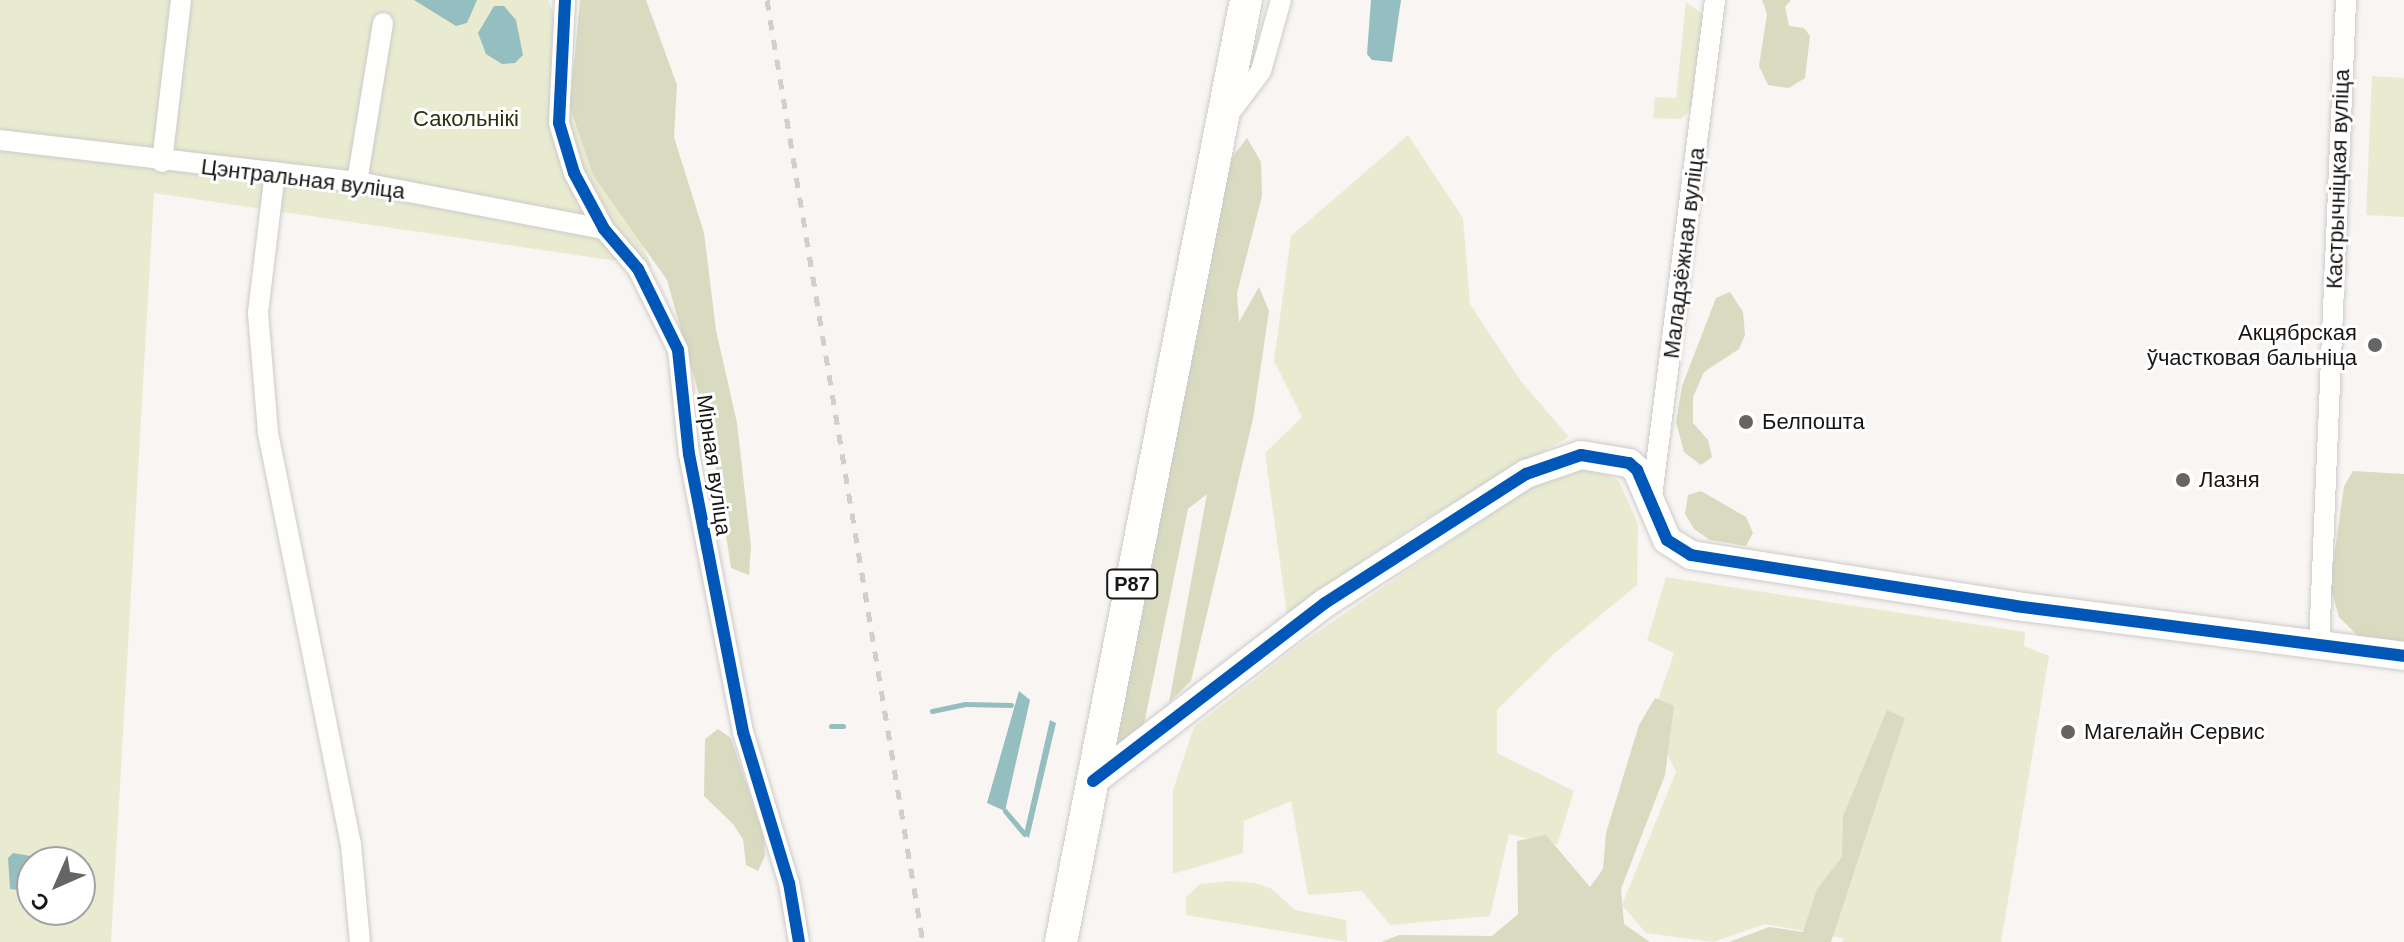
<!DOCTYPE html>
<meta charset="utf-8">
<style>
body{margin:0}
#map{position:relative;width:2404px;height:942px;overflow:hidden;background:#f8f5f3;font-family:Helvetica,sans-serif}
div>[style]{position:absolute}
.green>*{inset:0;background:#e9ebd1}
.forest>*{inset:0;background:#d9dbc0}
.water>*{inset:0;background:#94bebf}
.stream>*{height:5px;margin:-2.5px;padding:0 2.5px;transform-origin:2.5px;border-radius:2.5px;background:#94bebf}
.roads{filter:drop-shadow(0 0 2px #cdcbc9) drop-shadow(0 0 2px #cdcbc9)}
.street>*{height:20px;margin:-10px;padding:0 10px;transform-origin:10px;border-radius:10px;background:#fefefd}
.secondary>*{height:28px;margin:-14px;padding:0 14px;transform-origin:14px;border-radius:14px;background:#fefefd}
.primary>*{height:32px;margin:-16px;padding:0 16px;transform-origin:16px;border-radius:16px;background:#fefefd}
.rail>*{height:5px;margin-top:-2.5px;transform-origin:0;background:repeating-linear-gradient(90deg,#cfcfce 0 10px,transparent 0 20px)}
.cycleway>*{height:12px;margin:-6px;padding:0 6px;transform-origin:6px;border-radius:6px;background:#0057b8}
.dots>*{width:22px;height:22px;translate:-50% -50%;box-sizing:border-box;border:4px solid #fff;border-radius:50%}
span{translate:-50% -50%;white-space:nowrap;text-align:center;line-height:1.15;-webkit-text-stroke:6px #fff;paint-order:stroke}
.shield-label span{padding:2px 6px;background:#fff;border:2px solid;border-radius:6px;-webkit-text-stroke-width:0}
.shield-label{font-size:20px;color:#191716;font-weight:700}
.park-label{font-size:22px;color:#2d300b}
.street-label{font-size:22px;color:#191716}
.poi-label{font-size:22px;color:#191716}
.right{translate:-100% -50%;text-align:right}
.left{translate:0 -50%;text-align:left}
.north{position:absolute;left:16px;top:846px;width:80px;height:80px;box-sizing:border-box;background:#fff;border:2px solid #a3a2a2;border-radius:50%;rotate:225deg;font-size:22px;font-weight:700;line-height:32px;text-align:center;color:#191716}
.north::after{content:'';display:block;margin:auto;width:28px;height:36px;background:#676563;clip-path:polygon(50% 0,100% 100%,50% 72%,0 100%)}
</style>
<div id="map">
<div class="green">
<i style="clip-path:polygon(evenodd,0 0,548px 0,651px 266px,154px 193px,111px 942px,0 942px,0 0,32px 862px,80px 862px,80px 910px,32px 910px,32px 862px)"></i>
<i style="clip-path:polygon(1686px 2px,1704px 15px,1693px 106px,1681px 119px,1653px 118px,1655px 97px,1676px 98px)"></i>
<i style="clip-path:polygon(2372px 76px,2404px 78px,2404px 217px,2366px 215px)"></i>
<i style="clip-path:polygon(1408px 135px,1463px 218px,1470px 304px,1520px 380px,1569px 437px,1413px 526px,1287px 614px,1265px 453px,1302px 417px,1274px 361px,1291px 236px)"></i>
<i style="clip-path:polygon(1589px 467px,1619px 481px,1638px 524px,1637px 585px,1556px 652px,1497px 710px,1497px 753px,1574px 791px,1557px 845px,1509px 834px,1490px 916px,1390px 925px,1362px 891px,1308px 895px,1291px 801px,1244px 821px,1243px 853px,1173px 874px,1173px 790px,1194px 727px,1300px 644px,1533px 485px)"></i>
<i style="clip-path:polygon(1666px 577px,2025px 632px,2024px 646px,2049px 656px,2001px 942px,1842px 942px,1843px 938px,1765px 924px,1713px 942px,1646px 933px,1622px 905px,1676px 772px,1651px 720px,1674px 653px,1647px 640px)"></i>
<i style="clip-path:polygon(1228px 881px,1256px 883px,1272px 889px,1295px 910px,1346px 920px,1347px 942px,1186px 915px,1186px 897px,1200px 884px)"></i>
</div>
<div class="forest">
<i style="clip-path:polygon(580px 0,646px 0,677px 85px,674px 137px,704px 233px,716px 330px,737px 423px,751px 546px,749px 575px,731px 568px,712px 442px,667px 280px,593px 175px,570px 107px)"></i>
<i style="clip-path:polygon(1762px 0,1791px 0,1785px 7px,1789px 26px,1804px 28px,1810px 36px,1805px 78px,1789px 88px,1768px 85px,1759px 66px,1767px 14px)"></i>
<i style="clip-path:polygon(1247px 138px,1261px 162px,1262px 196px,1237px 293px,1239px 322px,1259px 287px,1269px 311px,1253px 419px,1191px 681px,1169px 703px,1207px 494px,1188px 509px,1144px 724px,1106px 752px,1230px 160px)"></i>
<i style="clip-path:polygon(1730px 292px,1743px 312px,1745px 335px,1739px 349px,1704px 372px,1693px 397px,1693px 423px,1708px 440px,1712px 457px,1701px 465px,1684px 452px,1676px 422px,1682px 386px,1716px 298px)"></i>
<i style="clip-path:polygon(2353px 471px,2404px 474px,2404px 646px,2362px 640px,2339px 617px,2330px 586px,2344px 486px)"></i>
<i style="clip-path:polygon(1701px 491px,1746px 517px,1753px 533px,1746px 546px,1710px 540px,1694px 529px,1685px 514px,1688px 495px)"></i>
<i style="clip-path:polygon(1655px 698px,1674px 706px,1665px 775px,1621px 889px,1624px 924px,1650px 942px,1381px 942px,1399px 935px,1492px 936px,1518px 914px,1517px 841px,1546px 835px,1590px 887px,1603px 869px,1606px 833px,1639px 725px)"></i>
<i style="clip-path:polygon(1887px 710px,1905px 718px,1831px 942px,1729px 942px,1769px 927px,1803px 932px,1817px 889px,1842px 857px,1843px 816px)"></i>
<i style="clip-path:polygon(718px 729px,731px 738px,764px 836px,765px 856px,758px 871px,746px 865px,743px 839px,733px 824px,704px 796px,705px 739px)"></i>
</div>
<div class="water">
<i style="clip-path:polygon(414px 0,477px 0,467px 23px,456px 26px)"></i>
<i style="clip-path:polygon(1371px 0,1401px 0,1392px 62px,1372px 60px,1367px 54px)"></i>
<i style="clip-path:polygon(494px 6px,504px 6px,516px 20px,523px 55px,515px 63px,502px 64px,486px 54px,478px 33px)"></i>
<i style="clip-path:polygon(1019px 691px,1030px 700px,1005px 811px,987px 803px)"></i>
<i style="clip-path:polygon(1050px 720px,1056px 723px,1029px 838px,1024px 834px)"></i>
<i style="clip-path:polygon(13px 853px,61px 861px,62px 862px,32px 862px,32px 892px,10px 889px,8px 858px)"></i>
</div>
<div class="stream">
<i style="left:932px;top:711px;width:34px;rotate:-12deg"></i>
<i style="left:965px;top:704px;width:46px;rotate:1.2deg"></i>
<i style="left:831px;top:726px;width:12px"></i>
<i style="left:1005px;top:811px;width:30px;rotate:50deg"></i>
</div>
<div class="roads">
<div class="street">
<i style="left:565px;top:0;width:123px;rotate:92.8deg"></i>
<i style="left:559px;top:123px;width:52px;rotate:73.3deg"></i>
<i style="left:574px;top:173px;width:64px;rotate:61.8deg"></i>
<i style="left:604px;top:229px;width:52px;rotate:49.6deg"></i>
<i style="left:638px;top:269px;width:90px;rotate:63.7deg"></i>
<i style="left:678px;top:350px;width:105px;rotate:84deg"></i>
<i style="left:689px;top:454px;width:283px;rotate:79deg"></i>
<i style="left:743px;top:732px;width:158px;rotate:73.1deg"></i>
<i style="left:789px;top:883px;width:60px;rotate:80.4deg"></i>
<i style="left:1228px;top:115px;width:55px;rotate:-53.1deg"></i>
<i style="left:1261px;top:71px;width:74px;rotate:-74.3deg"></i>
<i style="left:0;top:140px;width:359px;rotate:6.7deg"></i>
<i style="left:357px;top:182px;width:251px;rotate:10.8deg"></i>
<i style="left:162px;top:162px;width:163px;rotate:-83.3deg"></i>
<i style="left:275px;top:172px;width:142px;rotate:96.9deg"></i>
<i style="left:258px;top:313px;width:120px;rotate:85.2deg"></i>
<i style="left:268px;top:433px;width:420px;rotate:78.6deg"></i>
<i style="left:351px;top:845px;width:97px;rotate:84.7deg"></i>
<i style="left:357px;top:182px;width:161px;rotate:-80.7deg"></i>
<i style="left:1651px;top:504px;width:508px;rotate:-82.76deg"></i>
<i style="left:2319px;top:645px;width:646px;rotate:-87.6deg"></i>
</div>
<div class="secondary">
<i style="left:1093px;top:781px;width:292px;rotate:-37.5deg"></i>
<i style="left:1325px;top:603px;width:239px;rotate:-32.7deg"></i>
<i style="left:1526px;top:474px;width:58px;rotate:-19.1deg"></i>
<i style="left:1581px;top:455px;width:49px;rotate:9.5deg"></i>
<i style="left:1629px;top:463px;width:11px;rotate:41deg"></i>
<i style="left:1637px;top:470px;width:76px;rotate:66.8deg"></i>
<i style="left:1667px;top:540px;width:28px;rotate:32deg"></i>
<i style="left:1691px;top:555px;width:328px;rotate:8.9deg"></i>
<i style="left:2015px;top:606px;width:392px;rotate:7.3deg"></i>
</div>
<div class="primary">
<i style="left:1061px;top:942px;width:960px;rotate:-78.89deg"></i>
</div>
</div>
<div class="rail">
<i style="left:767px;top:0;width:955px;rotate:80.6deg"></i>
</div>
<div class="cycleway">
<i style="left:565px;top:0;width:123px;rotate:92.8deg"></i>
<i style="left:559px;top:123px;width:52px;rotate:73.3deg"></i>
<i style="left:574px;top:173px;width:64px;rotate:61.8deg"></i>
<i style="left:604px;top:229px;width:52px;rotate:49.6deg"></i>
<i style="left:638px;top:269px;width:90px;rotate:63.7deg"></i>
<i style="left:678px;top:350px;width:105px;rotate:84deg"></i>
<i style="left:689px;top:454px;width:283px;rotate:79deg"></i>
<i style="left:743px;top:732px;width:158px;rotate:73.1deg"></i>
<i style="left:789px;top:883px;width:60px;rotate:80.4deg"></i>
<i style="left:1093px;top:781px;width:292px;rotate:-37.5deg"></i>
<i style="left:1325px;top:603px;width:239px;rotate:-32.7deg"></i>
<i style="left:1526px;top:474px;width:58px;rotate:-19.1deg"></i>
<i style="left:1581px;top:455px;width:49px;rotate:9.5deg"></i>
<i style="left:1629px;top:463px;width:11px;rotate:41deg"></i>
<i style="left:1637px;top:470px;width:76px;rotate:66.8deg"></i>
<i style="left:1667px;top:540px;width:28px;rotate:32deg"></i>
<i style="left:1691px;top:555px;width:328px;rotate:8.9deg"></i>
<i style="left:2015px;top:606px;width:392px;rotate:7.3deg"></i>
</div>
<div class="dots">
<i style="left:2375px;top:345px;background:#676563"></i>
<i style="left:1746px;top:422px;background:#676563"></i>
<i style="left:2183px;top:480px;background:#676563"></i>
<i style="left:2068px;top:732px;background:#676563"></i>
</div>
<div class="shield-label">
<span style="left:1132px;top:584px">Р87</span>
</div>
<div class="park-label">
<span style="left:466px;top:119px">Сакольнікі</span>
</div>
<div class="street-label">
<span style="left:303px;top:179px;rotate:7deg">Цэнтральная вуліца</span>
<span style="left:2338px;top:179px;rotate:-88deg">Кастрычніцкая вуліца</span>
<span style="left:1684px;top:253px;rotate:-83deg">Маладзёжная вуліца</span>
<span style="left:714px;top:465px;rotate:82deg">Мірная вуліца</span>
</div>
<div class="poi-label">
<span class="right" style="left:2357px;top:345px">Акцябрская<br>ўчастковая бальніца</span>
<span class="left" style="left:1762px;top:422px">Белпошта</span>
<span class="left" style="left:2199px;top:480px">Лазня</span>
<span class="left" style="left:2084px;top:732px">Магелайн Сервис</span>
</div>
<div class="north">С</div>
</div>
